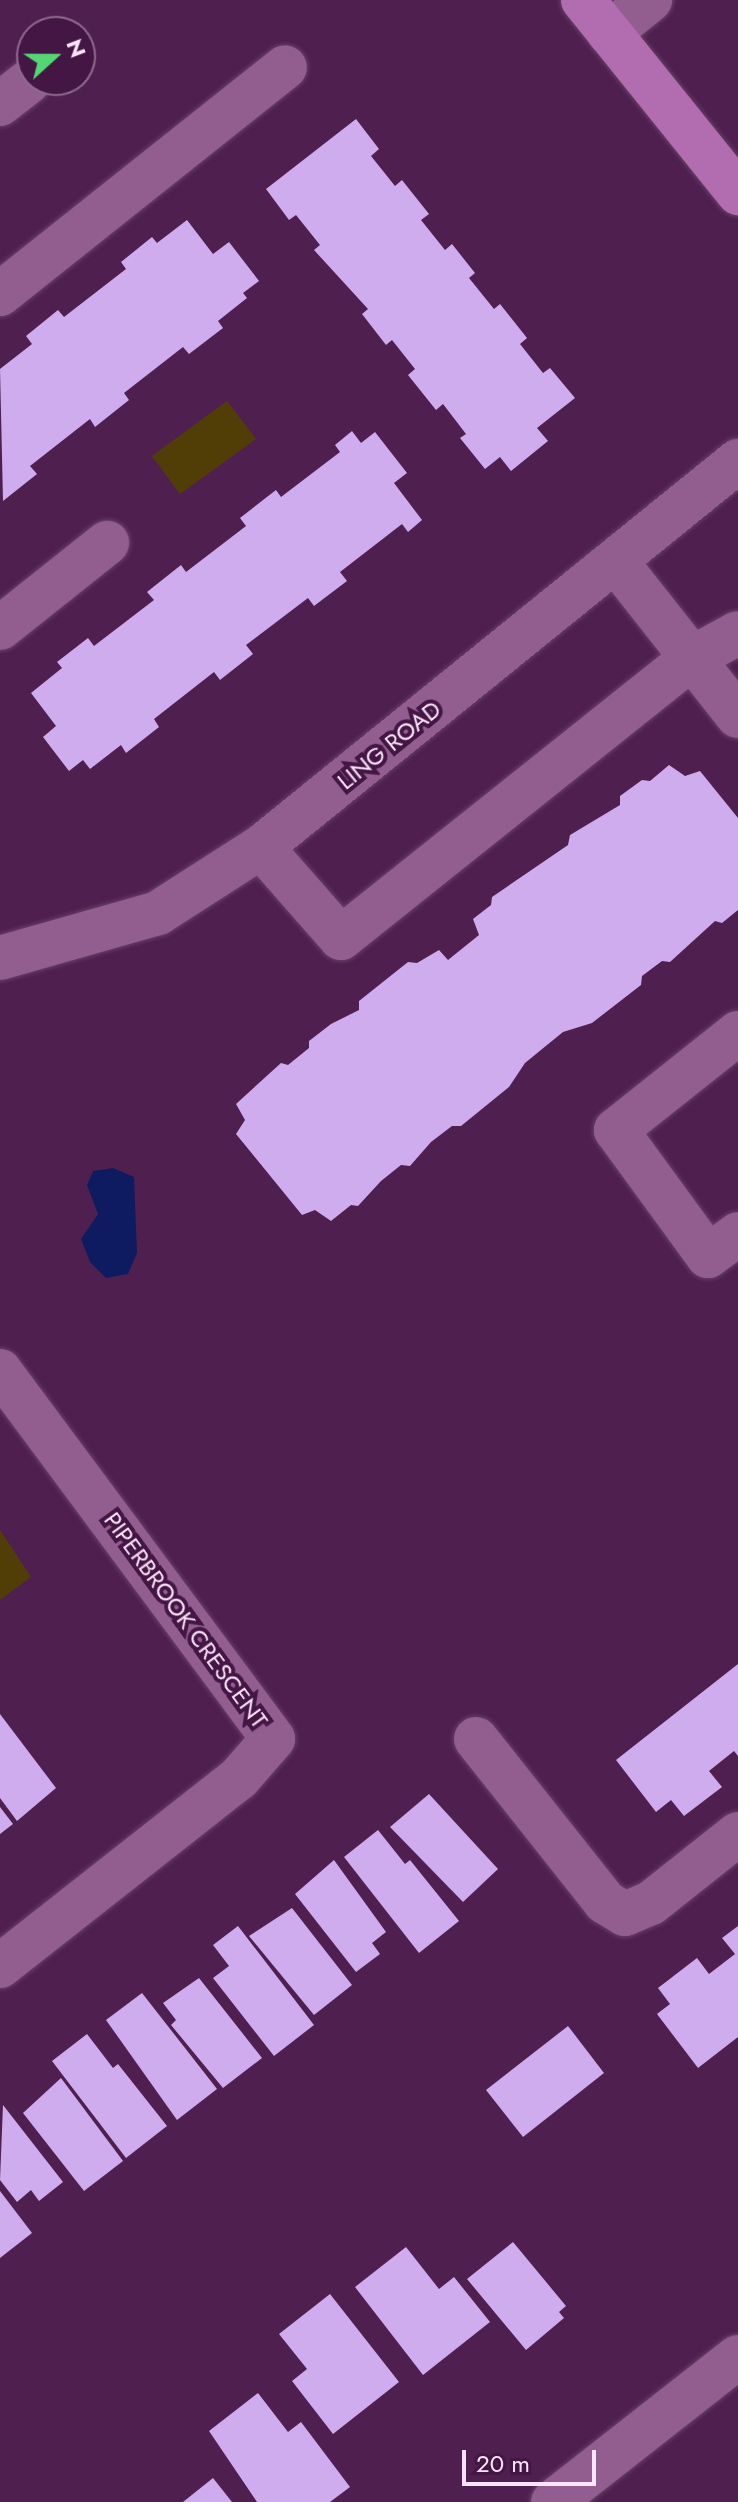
<!DOCTYPE html>
<style>
body{margin:0}
#map{position:relative;width:738px;height:2502px;overflow:hidden;background:#4f204f;font-family:Jost,sans-serif}
div>[style]{position:absolute}
.green>*{inset:0;background:#513e06}
.water>*{inset:0;background:#0e1b61}
.building>*{inset:0;background:#ceaced}
.roads{filter:drop-shadow(0 0 2px #683f67) drop-shadow(0 0 2px #683f67)}
.minor>*{height:44px;margin:-22px;padding:0 22px;transform-origin:22px;border-radius:22px;background:#925e90}
.major>*{height:44px;margin:-22px;padding:0 22px;transform-origin:22px;border-radius:22px;background:#b16daf}
span{translate:-50% -50%;white-space:nowrap;text-align:center;line-height:1.15;-webkit-text-stroke:8px #441644;paint-order:stroke}
.street-label{font-size:24px;color:#fce5fa}
.north{position:absolute;left:16px;top:16px;width:80px;height:80px;box-sizing:border-box;background:#441644;border:2px solid #8e698d;border-radius:50%;rotate:69deg;font-size:22px;font-weight:700;line-height:32px;text-align:center;color:#fce5fa}
.north::after{content:'';display:block;margin:auto;width:28px;height:36px;background:#54d672;clip-path:polygon(50% 0,100% 100%,50% 72%,0 100%)}
.scale{position:absolute;left:462px;top:2450px;width:134px;height:36px;box-sizing:border-box;border:4px solid #fce5fa;border-top:0;padding-left:10px;font-size:24px;line-height:28px;white-space:nowrap;color:#fce5fa;-webkit-text-stroke:6px #441644;paint-order:stroke}
</style>
<div id="map">
<div class="green">
<i style="clip-path:polygon(227px 401px,256px 439px,180px 494px,152px 456px)"></i>
<i style="clip-path:polygon(0 1530px,31px 1577px,0 1600px)"></i>
</div>
<div class="water">
<i style="clip-path:polygon(113px 1168px,134px 1177px,137px 1253px,128px 1274px,106px 1278px,90px 1262px,81px 1239px,98px 1214px,87px 1185px,93px 1171px)"></i>
</div>
<div class="building">
<i style="clip-path:polygon(356px 119px,379px 149px,371px 156px,395px 186px,402px 180px,429px 214px,421px 220px,445px 250px,452px 244px,475px 273px,469px 278px,494px 309px,500px 304px,527px 338px,520px 344px,543px 373px,550px 368px,575px 398px,537px 428px,548px 441px,511px 471px,500px 457px,485px 469px,460px 438px,466px 434px,443px 404px,436px 410px,408px 375px,415px 369px,392px 340px,386px 345px,362px 314px,368px 309px,314px 250px,320px 245px,296px 215px,289px 220px,266px 189px)"></i>
<i style="clip-path:polygon(187px 220px,213px 254px,229px 242px,259px 281px,243px 293px,247px 298px,218px 321px,223px 328px,189px 354px,183px 347px,124px 393px,129px 400px,95px 427px,90px 419px,30px 466px,37px 474px,3px 501px,0 369px,32px 344px,26px 336px,58px 310px,64px 317px,126px 269px,121px 262px,152px 237px,157px 243px)"></i>
<i style="clip-path:polygon(352px 431px,361px 443px,375px 432px,407px 473px,394px 483px,422px 520px,408px 532px,402px 524px,340px 572px,347px 581px,314px 606px,308px 598px,246px 645px,253px 654px,220px 680px,214px 672px,154px 719px,159px 727px,126px 753px,121px 745px,90px 769px,83px 760px,69px 771px,43px 737px,56px 726px,31px 693px,62px 668px,57px 662px,88px 638px,94px 646px,154px 600px,147px 592px,181px 565px,186px 572px,246px 526px,240px 518px,276px 490px,281px 497px,340px 452px,335px 445px)"></i>
<i style="clip-path:polygon(669px 765px,685px 776px,700px 771px,738px 818px,738px 910px,722px 923px,715px 921px,670px 962px,662px 961px,642px 976px,641px 985px,592px 1023px,563px 1032px,525px 1063px,509px 1087px,461px 1126px,452px 1126px,431px 1142px,410px 1166px,401px 1165px,381px 1181px,358px 1206px,351px 1205px,331px 1221px,315px 1210px,302px 1215px,236px 1134px,245px 1120px,236px 1104px,281px 1063px,288px 1065px,309px 1048px,309px 1041px,331px 1024px,359px 1010px,359px 1001px,408px 962px,417px 963px,439px 950px,448px 960px,479px 935px,473px 919px,491px 905px,492px 897px,568px 845px,570px 835px,620px 805px,620px 796px,642px 780px,650px 781px)"></i>
<i style="clip-path:polygon(738px 1664px,738px 1756px,734px 1751px,709px 1771px,722px 1787px,684px 1816px,671px 1800px,656px 1812px,616px 1760px)"></i>
<i style="clip-path:polygon(0 1714px,56px 1788px,17px 1821px,0 1798px)"></i>
<i style="clip-path:polygon(429px 1794px,498px 1869px,463px 1902px,390px 1827px)"></i>
<i style="clip-path:polygon(0 1807px,13px 1824px,0 1834px)"></i>
<i style="clip-path:polygon(378px 1830px,405px 1864px,410px 1860px,459px 1921px,419px 1953px,344px 1857px)"></i>
<i style="clip-path:polygon(334px 1860px,386px 1932px,372px 1943px,380px 1954px,356px 1972px,295px 1894px)"></i>
<i style="clip-path:polygon(292px 1908px,352px 1985px,314px 2015px,249px 1936px)"></i>
<i style="clip-path:polygon(238px 1926px,314px 2025px,274px 2056px,213px 1978px,229px 1966px,213px 1945px)"></i>
<i style="clip-path:polygon(738px 1926px,738px 2037px,698px 2068px,657px 2014px,670px 2004px,658px 1988px,697px 1958px,709px 1974px,735px 1954px,722px 1938px)"></i>
<i style="clip-path:polygon(199px 1978px,262px 2058px,223px 2088px,171px 2025px,176px 2020px,163px 2003px)"></i>
<i style="clip-path:polygon(142px 1993px,217px 2089px,177px 2120px,106px 2020px)"></i>
<i style="clip-path:polygon(568px 2026px,604px 2073px,523px 2137px,486px 2090px)"></i>
<i style="clip-path:polygon(87px 2034px,113px 2068px,118px 2064px,167px 2126px,126px 2158px,52px 2061px)"></i>
<i style="clip-path:polygon(61px 2078px,123px 2161px,84px 2191px,23px 2113px)"></i>
<i style="clip-path:polygon(3px 2105px,63px 2182px,39px 2201px,31px 2190px,17px 2202px,0 2180px)"></i>
<i style="clip-path:polygon(0 2191px,32px 2233px,0 2258px)"></i>
<i style="clip-path:polygon(513px 2242px,566px 2306px,559px 2312px,564px 2318px,526px 2350px,467px 2279px)"></i>
<i style="clip-path:polygon(406px 2247px,439px 2289px,454px 2277px,490px 2322px,423px 2375px,355px 2287px)"></i>
<i style="clip-path:polygon(330px 2294px,399px 2382px,333px 2434px,292px 2381px,307px 2369px,279px 2334px)"></i>
<i style="clip-path:polygon(258px 2393px,288px 2432px,301px 2422px,350px 2487px,330px 2502px,257px 2502px,209px 2431px)"></i>
<i style="clip-path:polygon(213px 2478px,232px 2502px,183px 2502px)"></i>
</div>
<div class="roads">
<div class="minor">
<i style="left:609px;top:33px;width:53px;rotate:-38.8deg"></i>
<i style="left:0;top:104px;width:36px;rotate:-38deg"></i>
<i style="left:0;top:294px;width:364px;rotate:-38.5deg"></i>
<i style="left:617px;top:563px;width:195px;rotate:51.7deg"></i>
<i style="left:0;top:628px;width:137px;rotate:-38.5deg"></i>
<i style="left:261px;top:847px;width:121px;rotate:48.7deg"></i>
<i style="left:341px;top:938px;width:449px;rotate:-38.6deg"></i>
<i style="left:692px;top:658px;width:52px;rotate:-28.5deg"></i>
<i style="left:0;top:958px;width:164px;rotate:-15.9deg"></i>
<i style="left:158px;top:913px;width:122px;rotate:-32.7deg"></i>
<i style="left:261px;top:847px;width:614px;rotate:-38.98deg"></i>
<i style="left:738px;top:1033px;width:156px;rotate:141.5deg"></i>
<i style="left:616px;top:1130px;width:156px;rotate:53.9deg"></i>
<i style="left:708px;top:1256px;width:37px;rotate:-36deg"></i>
<i style="left:0;top:1371px;width:458px;rotate:53.4deg"></i>
<i style="left:273px;top:1739px;width:52px;rotate:131.1deg"></i>
<i style="left:239px;top:1778px;width:304px;rotate:141.8deg"></i>
<i style="left:476px;top:1739px;width:208px;rotate:51.6deg"></i>
<i style="left:605px;top:1902px;width:23px;rotate:31deg"></i>
<i style="left:625px;top:1914px;width:28px;rotate:-23deg"></i>
<i style="left:651px;top:1903px;width:111px;rotate:-38.4deg"></i>
<i style="left:553px;top:2502px;width:235px;rotate:-38.1deg"></i>
</div>
<div class="major">
<i style="left:583px;top:0;width:248px;rotate:51.2deg"></i>
</div>
</div>
<div class="street-label">
<span style="left:389px;top:745px;rotate:-39deg">LING ROAD</span>
<span style="left:186px;top:1620px;rotate:54deg">PIPERBROOK CRESCENT</span>
</div>
<div class="north">N</div>
<div class="scale">20 m</div>
</div>
